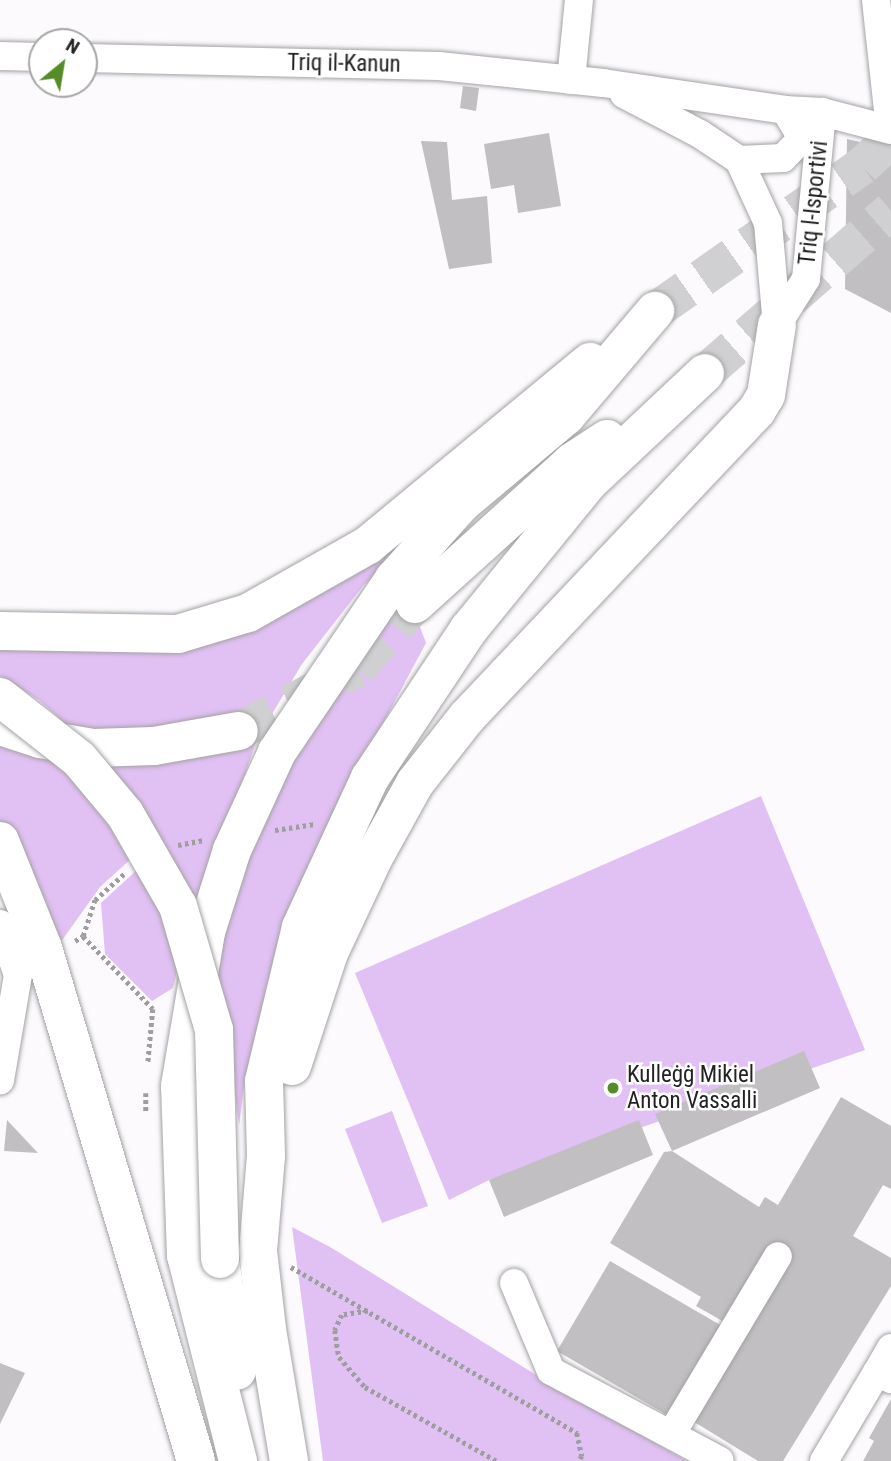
<!DOCTYPE html>
<meta charset="utf-8">
<style>
body{margin:0}
#map{position:relative;width:891px;height:1461px;overflow:hidden;background:#fcfafd;font-family:"Roboto Condensed",sans-serif}
div>[style]{position:absolute}
.green>*{inset:0;background:#e1c0f3}
.building>*{inset:0;background:#c1bfc2}
.highway-tunnel>*{height:38px;margin-top:-19px;transform-origin:0;background:repeating-linear-gradient(90deg,#d0cfd1 0 38px,transparent 0 57px)}
.path>*{height:4.5px;margin-top:-2.25px;transform-origin:0;background:repeating-linear-gradient(90deg,#9e9d9f 0 3.5px,transparent 0 7px)}
.roads{filter:drop-shadow(0 0 2px #a4a2a5) drop-shadow(0 0 2px #a4a2a5)}
.minor>*{height:28px;margin:-14px;padding:0 14px;transform-origin:14px;border-radius:14px;background:#fff}
.highway>*{height:38px;margin:-19px;padding:0 19px;transform-origin:19px;border-radius:19px;background:#fff}
.bridges{filter:drop-shadow(0 0 2px #a4a2a5) drop-shadow(0 0 2px #a4a2a5)}
.highway-bridge>*{height:38px;margin:-19px;padding:0 19px;transform-origin:19px;border-radius:19px;background:#fff}
.dots>*{width:19px;height:19px;translate:-50% -50%;box-sizing:border-box;border:4px solid #fff;border-radius:50%}
span{translate:-50% -50%;white-space:nowrap;text-align:center;line-height:1.15;-webkit-text-stroke:5px #fff;paint-order:stroke}
.street-label{font-size:23px;color:#222223}
.poi-label{font-size:23px;color:#222223}
.left{translate:0 -50%;text-align:left}
.north{position:absolute;left:28px;top:28px;width:70px;height:70px;box-sizing:border-box;background:#fff;border:2px solid #a7a7a7;border-radius:50%;rotate:30deg;font-size:19px;font-weight:700;line-height:28px;text-align:center;color:#222223}
.north::after{content:'';display:block;margin:auto;width:24px;height:32px;background:#568c27;clip-path:polygon(50% 0,100% 100%,50% 72%,0 100%)}
</style>
<div id="map">
<div class="green">
<i style="clip-path:polygon(449px 505px,363px 586px,302px 664px,257px 739px,199px 908px,93px 748px,39px 700px,0 676px,0 640px,157px 648px)"></i>
<i style="clip-path:polygon(406px 589px,426px 643px,330px 822px,245px 1079px,239px 1125px,217px 960px,245px 860px,290px 761px)"></i>
<i style="clip-path:polygon(0 746px,66px 765px,101px 803px,132px 858px,100px 887px,58px 946px,0 829px)"></i>
<i style="clip-path:polygon(761px 796px,865px 1050px,489px 1180px,449px 1200px,355px 973px)"></i>
<i style="clip-path:polygon(140px 867px,180px 959px,173px 988px,152px 1001px,105px 954px,101px 903px)"></i>
<i style="clip-path:polygon(392px 1111px,428px 1206px,382px 1223px,345px 1129px)"></i>
<i style="clip-path:polygon(292px 1227px,330px 1247px,541px 1378px,687px 1461px,323px 1461px)"></i>
</div>
<div class="building">
<i style="clip-path:polygon(463px 86px,479px 88px,476px 111px,460px 108px)"></i>
<i style="clip-path:polygon(549px 133px,561px 206px,518px 213px,514px 185px,491px 189px,484px 144px)"></i>
<i style="clip-path:polygon(847px 139px,891px 149px,891px 313px,845px 289px)"></i>
<i style="clip-path:polygon(421px 141px,447px 142px,452px 200px,487px 196px,492px 263px,449px 269px)"></i>
<i style="clip-path:polygon(804px 1051px,820px 1088px,672px 1151px,759px 1207px,765px 1197px,778px 1205px,841px 1097px,891px 1126px,891px 1189px,883px 1185px,853px 1236px,891px 1258px,891px 1286px,783px 1461px,758px 1461px,691px 1420px,792px 1254px,773px 1243px,726px 1323px,696px 1306px,701px 1297px,610px 1243px,664px 1152px,672px 1151px,655px 1114px)"></i>
<i style="clip-path:polygon(7px 1120px,38px 1153px,4px 1151px)"></i>
<i style="clip-path:polygon(639px 1120px,653px 1155px,504px 1217px,489px 1180px)"></i>
<i style="clip-path:polygon(610px 1261px,722px 1326px,669px 1416px,557px 1351px)"></i>
<i style="clip-path:polygon(0 1363px,25px 1373px,0 1424px)"></i>
<i style="clip-path:polygon(891px 1399px,891px 1461px,863px 1461px,874px 1441px,869px 1438px)"></i>
</div>
<div class="highway-tunnel">
<i style="left:655px;top:311px;width:253px;rotate:-35deg"></i>
<i style="left:862px;top:166px;width:40px;rotate:-43deg"></i>
<i style="left:705px;top:373px;width:247px;rotate:-41.1deg"></i>
<i style="left:239px;top:731px;width:134px;rotate:-28.1deg"></i>
<i style="left:357px;top:668px;width:86px;rotate:-47.8deg"></i>
</div>
<div class="path">
<i style="left:275px;top:830px;width:40px;rotate:-8.5deg"></i>
<i style="left:178px;top:845px;width:25px;rotate:-11deg"></i>
<i style="left:83px;top:936px;width:101px;rotate:46.2deg"></i>
<i style="left:153px;top:1009px;width:54px;rotate:95.3deg"></i>
<i style="left:75px;top:941px;width:9px;rotate:-32deg"></i>
<i style="left:83px;top:936px;width:38px;rotate:-72deg"></i>
<i style="left:95px;top:900px;width:39px;rotate:-42deg"></i>
<i style="left:146px;top:1093px;width:19px;rotate:90deg"></i>
<i style="left:291px;top:1267px;width:331px;rotate:30.1deg"></i>
<i style="left:577px;top:1433px;width:24px;rotate:78deg"></i>
<i style="left:582px;top:1456px;width:6px;rotate:121deg"></i>
<i style="left:368px;top:1311px;width:26px;rotate:171deg"></i>
<i style="left:342px;top:1315px;width:17px;rotate:115deg"></i>
<i style="left:335px;top:1330px;width:27px;rotate:82deg"></i>
<i style="left:339px;top:1357px;width:40px;rotate:49deg"></i>
<i style="left:365px;top:1387px;width:151px;rotate:29.3deg"></i>
</div>
<div class="roads">
<div class="minor">
<i style="left:876px;top:0;width:130px;rotate:83.8deg"></i>
<i style="left:0;top:56px;width:42px;rotate:1.4deg"></i>
<i style="left:84px;top:58px;width:355px;rotate:1.3deg"></i>
<i style="left:439px;top:66px;width:165px;rotate:5.9deg"></i>
<i style="left:603px;top:83px;width:184px;rotate:8.4deg"></i>
<i style="left:785px;top:110px;width:37px;rotate:3deg"></i>
<i style="left:822px;top:112px;width:71px;rotate:14.6deg"></i>
<i style="left:571px;top:80px;width:80px;rotate:-84.3deg"></i>
<i style="left:624px;top:94px;width:86px;rotate:27.8deg"></i>
<i style="left:700px;top:134px;width:47px;rotate:33.7deg"></i>
<i style="left:739px;top:160px;width:44px;rotate:-2.6deg"></i>
<i style="left:783px;top:158px;width:28px;rotate:-46deg"></i>
<i style="left:802px;top:138px;width:33px;rotate:-121deg"></i>
<i style="left:739px;top:160px;width:69px;rotate:65.3deg"></i>
<i style="left:768px;top:223px;width:102px;rotate:85deg"></i>
<i style="left:777px;top:325px;width:54px;rotate:-57.8deg"></i>
<i style="left:806px;top:279px;width:168px;rotate:-84.5deg"></i>
<i style="left:0;top:924px;width:54px;rotate:70.6deg"></i>
<i style="left:18px;top:975px;width:107px;rotate:99.7deg"></i>
<i style="left:514px;top:1283px;width:95px;rotate:67.2deg"></i>
<i style="left:551px;top:1371px;width:191px;rotate:28deg"></i>
<i style="left:891px;top:1348px;width:28px;rotate:120deg"></i>
<i style="left:877px;top:1372px;width:16px;rotate:27deg"></i>
<i style="left:672px;top:1433px;width:206px;rotate:-59.1deg"></i>
<i style="left:824px;top:1461px;width:104px;rotate:-59.2deg"></i>
</div>
<div class="highway">
<i style="left:415px;top:604px;width:212px;rotate:-42.1deg"></i>
<i style="left:572px;top:462px;width:42px;rotate:-33.3deg"></i>
<i style="left:0;top:631px;width:178px;rotate:1deg"></i>
<i style="left:178px;top:634px;width:73px;rotate:-16.7deg"></i>
<i style="left:248px;top:613px;width:138px;rotate:-29.5deg"></i>
<i style="left:368px;top:545px;width:288px;rotate:-39.5deg"></i>
<i style="left:0;top:726px;width:42px;rotate:18deg"></i>
<i style="left:40px;top:739px;width:54px;rotate:9.6deg"></i>
<i style="left:93px;top:748px;width:61px;rotate:-1.9deg"></i>
<i style="left:154px;top:746px;width:86px;rotate:-10deg"></i>
<i style="left:0;top:841px;width:115px;rotate:68.1deg"></i>
<i style="left:43px;top:948px;width:535px;rotate:73.39deg"></i>
<i style="left:292px;top:1066px;width:119px;rotate:-71.9deg"></i>
<i style="left:329px;top:953px;width:106px;rotate:-64.9deg"></i>
<i style="left:374px;top:857px;width:85px;rotate:-61deg"></i>
<i style="left:415px;top:783px;width:84px;rotate:-51.8deg"></i>
<i style="left:467px;top:717px;width:422px;rotate:-46.6deg"></i>
<i style="left:757px;top:410px;width:17px;rotate:-59deg"></i>
<i style="left:766px;top:395px;width:71px;rotate:-81.1deg"></i>
<i style="left:220px;top:1259px;width:113px;rotate:81.4deg"></i>
<i style="left:238px;top:1461px;width:211px;rotate:-104.2deg"></i>
<i style="left:186px;top:1256px;width:170px;rotate:-92deg"></i>
<i style="left:180px;top:1086px;width:156px;rotate:-80.4deg"></i>
<i style="left:206px;top:932px;width:86px;rotate:-72.4deg"></i>
<i style="left:232px;top:850px;width:108px;rotate:-65.3deg"></i>
<i style="left:277px;top:752px;width:209px;rotate:-55.9deg"></i>
<i style="left:394px;top:579px;width:101px;rotate:-48.2deg"></i>
<i style="left:461px;top:504px;width:137px;rotate:-40deg"></i>
<i style="left:566px;top:416px;width:138px;rotate:-49.7deg"></i>
<i style="left:289px;top:1461px;width:134px;rotate:-99.5deg"></i>
<i style="left:267px;top:1329px;width:79px;rotate:-96.6deg"></i>
<i style="left:258px;top:1251px;width:95px;rotate:-85.2deg"></i>
<i style="left:266px;top:1156px;width:75px;rotate:-91.5deg"></i>
<i style="left:264px;top:1081px;width:158px;rotate:-76.5deg"></i>
<i style="left:301px;top:927px;width:164px;rotate:-65.2deg"></i>
<i style="left:370px;top:778px;width:179px;rotate:-56.4deg"></i>
<i style="left:469px;top:629px;width:190px;rotate:-50.8deg"></i>
<i style="left:589px;top:482px;width:159px;rotate:-43.2deg"></i>
</div>
</div>
<div class="bridges">
<div class="highway-bridge">
<i style="left:0;top:697px;width:100px;rotate:38.1deg"></i>
<i style="left:79px;top:759px;width:72px;rotate:50.1deg"></i>
<i style="left:125px;top:814px;width:106px;rotate:60.1deg"></i>
<i style="left:178px;top:906px;width:129px;rotate:73.8deg"></i>
<i style="left:214px;top:1030px;width:229px;rotate:88.5deg"></i>
</div>
</div>
<div class="dots">
<i style="left:613px;top:1088px;background:#568c27"></i>
</div>
<div class="street-label">
<span style="left:344px;top:64px;rotate:1deg">Triq il-Kanun</span>
<span style="left:814px;top:203px;rotate:-84deg">Triq l-Isportivi</span>
</div>
<div class="poi-label">
<span class="left" style="left:627px;top:1088px">Kulleġġ Mikiel<br>Anton Vassalli</span>
</div>
<div class="north">N</div>
</div>
